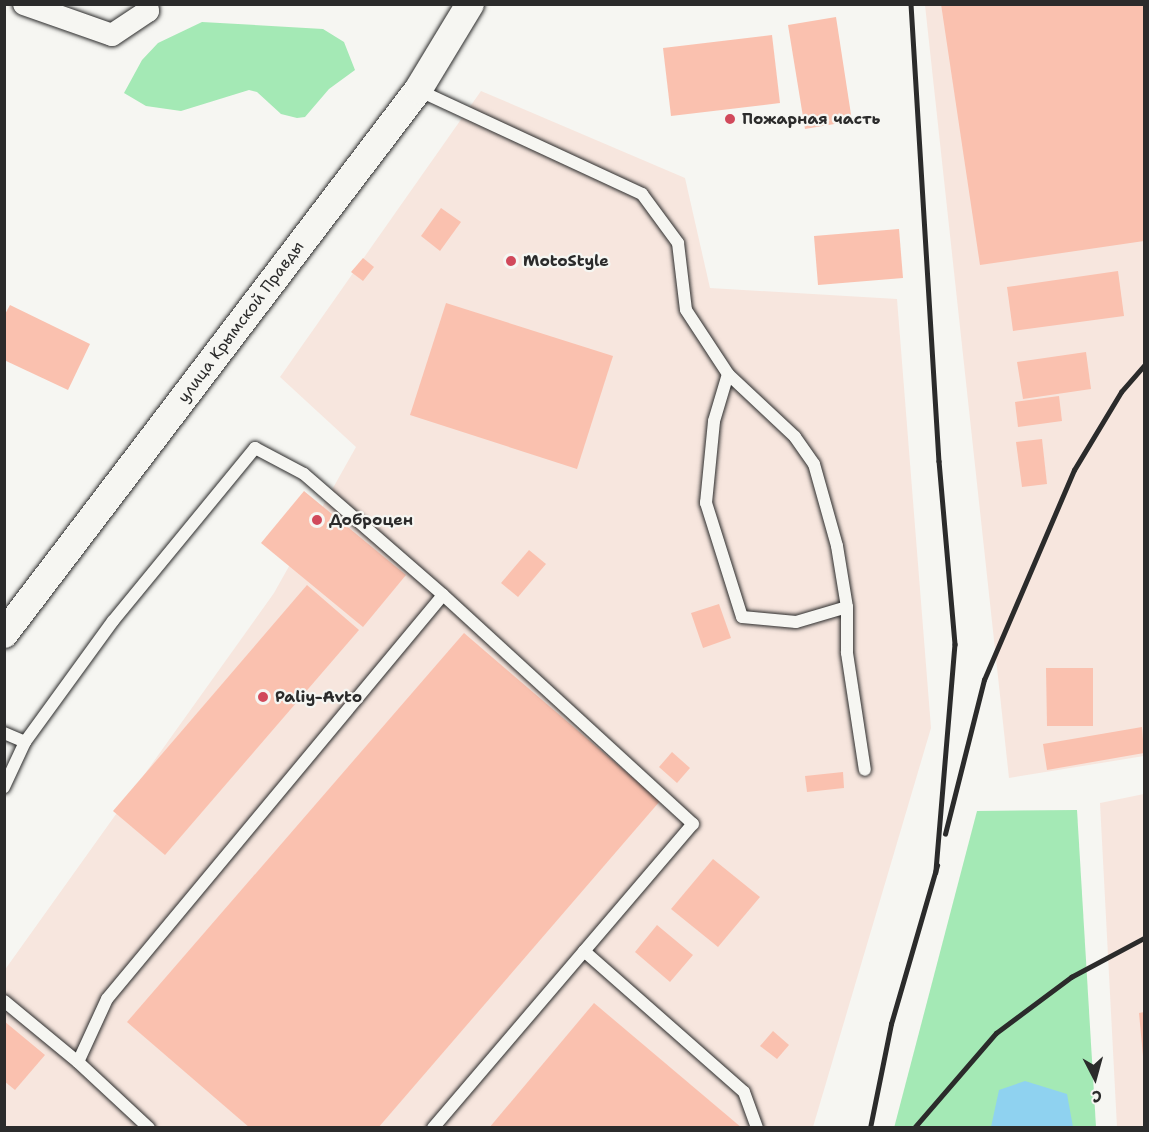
<!DOCTYPE html>
<meta charset="utf-8">
<style>
body{margin:0}
#map{position:relative;width:1149px;height:1132px;overflow:hidden;background:#f6f6f2;font-family:"Shantell Sans",sans-serif}
div>[style]{position:absolute}
.built>*{inset:0;background:#f7e6de}
.green>*{inset:0;background:#a4e9b5}
.water>*{inset:0;background:#8fd2f0}
.building>*{inset:0;background:#fac1af}
.roads{filter:drop-shadow(0 0 2px #2b2b2b) drop-shadow(0 0 2px #2b2b2b)}
.service>*{height:12px;margin:-6px;padding:0 6px;transform-origin:6px;border-radius:6px;background:#f6f6f2}
.minor>*{height:22px;margin:-11px;padding:0 11px;transform-origin:11px;border-radius:11px;background:#f6f6f2}
.tertiary>*{height:28px;margin:-14px;padding:0 14px;transform-origin:14px;border-radius:14px;background:#f6f6f2}
.rail>*{height:4.5px;margin:-2.25px;padding:0 2.25px;transform-origin:2.25px;border-radius:2.25px;background:#2b2b2b}
.dots>*{width:16px;height:16px;translate:-50% -50%;box-sizing:border-box;border:3px solid #f6f6f2;border-radius:50%}
span{translate:-50% -50%;white-space:nowrap;text-align:center;line-height:1.15;-webkit-text-stroke:4.5px #f6f6f2;paint-order:stroke}
.poi-label{font-size:16px;color:#2b2b2b;font-weight:700}
.left{translate:0 -50%;text-align:left}
.street-label{font-size:16px;color:#2b2b2b}
.frame{position:absolute;inset:0;border:6px solid #2b2b2b;pointer-events:none}
.north{position:absolute;left:1065px;top:1048px;width:60px;height:60px;-webkit-text-stroke:4px #f6f6f2;paint-order:stroke;rotate:174deg;font-size:16px;font-weight:700;line-height:24px;text-align:center;color:#2b2b2b}
.north::after{content:'';display:block;margin:auto;width:21px;height:27px;background:#2b2b2b;clip-path:polygon(50% 0,100% 100%,50% 72%,0 100%)}
</style>
<div id="map">
<div class="built">
<i style="clip-path:polygon(925px 5px,1144px 5px,1144px 756px,1009px 778px)"></i>
<i style="clip-path:polygon(481px 91px,685px 178px,710px 288px,897px 299px,931px 728px,813px 1127px,5px 1127px,4px 971px,274px 593px,356px 447px,280px 377px)"></i>
<i style="clip-path:polygon(1144px 794px,1144px 1127px,1117px 1127px,1100px 803px)"></i>
</div>
<div class="green">
<i style="clip-path:polygon(202px 22px,323px 29px,344px 42px,355px 70px,329px 89px,305px 117px,297px 118px,281px 114px,257px 92px,249px 90px,181px 111px,146px 106px,124px 93px,142px 60px,158px 43px)"></i>
<i style="clip-path:polygon(1077px 810px,1096px 1127px,894px 1128px,977px 811px)"></i>
</div>
<div class="water">
<i style="clip-path:polygon(1025px 1081px,1067px 1094px,1073px 1127px,991px 1127px,999px 1090px)"></i>
</div>
<div class="building">
<i style="clip-path:polygon(941px 4px,1144px 4px,1144px 241px,980px 265px)"></i>
<i style="clip-path:polygon(836px 17px,852px 121px,805px 129px,788px 25px)"></i>
<i style="clip-path:polygon(772px 35px,780px 103px,671px 116px,663px 48px)"></i>
<i style="clip-path:polygon(441px 208px,461px 222px,440px 251px,421px 236px)"></i>
<i style="clip-path:polygon(899px 229px,903px 278px,818px 285px,814px 236px)"></i>
<i style="clip-path:polygon(363px 258px,374px 267px,363px 281px,351px 272px)"></i>
<i style="clip-path:polygon(1118px 271px,1124px 316px,1013px 331px,1007px 287px)"></i>
<i style="clip-path:polygon(446px 303px,613px 356px,577px 469px,410px 415px)"></i>
<i style="clip-path:polygon(10px 305px,90px 344px,68px 390px,4px 360px,4px 316px)"></i>
<i style="clip-path:polygon(1086px 352px,1091px 389px,1023px 399px,1017px 362px)"></i>
<i style="clip-path:polygon(1059px 396px,1062px 421px,1018px 427px,1015px 402px)"></i>
<i style="clip-path:polygon(1042px 439px,1047px 484px,1022px 487px,1016px 442px)"></i>
<i style="clip-path:polygon(304px 491px,406px 575px,363px 627px,261px 543px)"></i>
<i style="clip-path:polygon(529px 550px,546px 564px,518px 597px,501px 583px)"></i>
<i style="clip-path:polygon(307px 585px,359px 630px,165px 855px,113px 811px)"></i>
<i style="clip-path:polygon(719px 604px,731px 638px,703px 648px,691px 613px)"></i>
<i style="clip-path:polygon(464px 633px,660px 801px,378px 1128px,250px 1128px,127px 1022px)"></i>
<i style="clip-path:polygon(1046px 668px,1093px 668px,1093px 726px,1047px 726px)"></i>
<i style="clip-path:polygon(1142px 727px,1144px 753px,1047px 770px,1043px 744px)"></i>
<i style="clip-path:polygon(672px 752px,690px 768px,677px 783px,659px 767px)"></i>
<i style="clip-path:polygon(843px 772px,844px 788px,807px 792px,805px 776px)"></i>
<i style="clip-path:polygon(713px 859px,760px 897px,718px 947px,671px 909px)"></i>
<i style="clip-path:polygon(657px 925px,693px 955px,670px 982px,635px 952px)"></i>
<i style="clip-path:polygon(594px 1003px,742px 1128px,489px 1128px)"></i>
<i style="clip-path:polygon(1144px 1012px,1144px 1056px,1143px 1056px,1139px 1013px)"></i>
<i style="clip-path:polygon(4px 1021px,45px 1055px,15px 1090px,4px 1081px)"></i>
<i style="clip-path:polygon(773px 1031px,789px 1045px,777px 1059px,760px 1046px)"></i>
</div>
<div class="roads">
<div class="service">
<i style="left:418px;top:90px;width:247px;rotate:24.9deg"></i>
<i style="left:642px;top:194px;width:61px;rotate:53.7deg"></i>
<i style="left:678px;top:243px;width:67px;rotate:83.2deg"></i>
<i style="left:686px;top:310px;width:77px;rotate:56.7deg"></i>
<i style="left:728px;top:374px;width:92px;rotate:43.2deg"></i>
<i style="left:795px;top:437px;width:33px;rotate:55deg"></i>
<i style="left:814px;top:464px;width:85px;rotate:74.3deg"></i>
<i style="left:837px;top:546px;width:62px;rotate:80.7deg"></i>
<i style="left:847px;top:607px;width:53px;rotate:163.6deg"></i>
<i style="left:796px;top:622px;width:54px;rotate:-174.7deg"></i>
<i style="left:742px;top:617px;width:120px;rotate:-107.5deg"></i>
<i style="left:706px;top:503px;width:82px;rotate:-84.4deg"></i>
<i style="left:714px;top:421px;width:49px;rotate:-73.4deg"></i>
<i style="left:847px;top:607px;width:46px;rotate:90deg"></i>
<i style="left:847px;top:653px;width:118px;rotate:81.3deg"></i>
<i style="left:4px;top:733px;width:23px;rotate:23deg"></i>
<i style="left:25px;top:742px;width:50px;rotate:115deg"></i>
<i style="left:25px;top:742px;width:150px;rotate:-54deg"></i>
<i style="left:113px;top:621px;width:224px;rotate:-50.6deg"></i>
<i style="left:255px;top:448px;width:55px;rotate:28deg"></i>
<i style="left:304px;top:474px;width:184px;rotate:41deg"></i>
<i style="left:443px;top:595px;width:525px;rotate:129.75deg"></i>
<i style="left:107px;top:999px;width:69px;rotate:114.7deg"></i>
<i style="left:78px;top:1062px;width:97px;rotate:42.9deg"></i>
<i style="left:584px;top:951px;width:213px;rotate:41.4deg"></i>
<i style="left:744px;top:1092px;width:38px;rotate:70deg"></i>
<i style="left:4px;top:1001px;width:96px;rotate:39.5deg"></i>
<i style="left:433px;top:1128px;width:400px;rotate:-49.5deg"></i>
<i style="left:693px;top:824px;width:339px;rotate:-137.5deg"></i>
</div>
<div class="minor">
<i style="left:24px;top:4px;width:93px;rotate:19.4deg"></i>
<i style="left:112px;top:35px;width:43px;rotate:-33.7deg"></i>
<i style="left:148px;top:11px;width:7px;rotate:-98deg"></i>
</div>
<div class="tertiary">
<i style="left:4px;top:634px;width:684px;rotate:-52.73deg"></i>
<i style="left:418px;top:90px;width:100px;rotate:-58.8deg"></i>
</div>
</div>
<div class="rail">
<i style="left:911px;top:4px;width:458px;rotate:86.5deg"></i>
<i style="left:939px;top:461px;width:184px;rotate:85deg"></i>
<i style="left:955px;top:644px;width:229px;rotate:94.8deg"></i>
<i style="left:945px;top:834px;width:159px;rotate:-75.8deg"></i>
<i style="left:984px;top:680px;width:228px;rotate:-66.8deg"></i>
<i style="left:1074px;top:470px;width:91px;rotate:-58.9deg"></i>
<i style="left:1121px;top:392px;width:35px;rotate:-49deg"></i>
<i style="left:870px;top:1128px;width:106px;rotate:-78.6deg"></i>
<i style="left:891px;top:1024px;width:165px;rotate:-73.8deg"></i>
<i style="left:914px;top:1128px;width:125px;rotate:-49.2deg"></i>
<i style="left:996px;top:1033px;width:94px;rotate:-36.7deg"></i>
<i style="left:1071px;top:977px;width:83px;rotate:-28.1deg"></i>
</div>
<div class="dots">
<i style="left:730px;top:119px;background:#d1495b"></i>
<i style="left:511px;top:261px;background:#d1495b"></i>
<i style="left:317px;top:520px;background:#d1495b"></i>
<i style="left:263px;top:697px;background:#d1495b"></i>
</div>
<div class="poi-label">
<span class="left" style="left:742px;top:119px">Пожарная часть</span>
<span class="left" style="left:523px;top:261px">MotoStyle</span>
<span class="left" style="left:329px;top:520px">Доброцен</span>
<span class="left" style="left:275px;top:697px">Paliy-Avto</span>
</div>
<div class="street-label">
<span style="left:241px;top:322px;rotate:-53deg">улица Крымской Правды</span>
</div>
<div class="frame"></div>
<div class="north">С</div>
</div>
